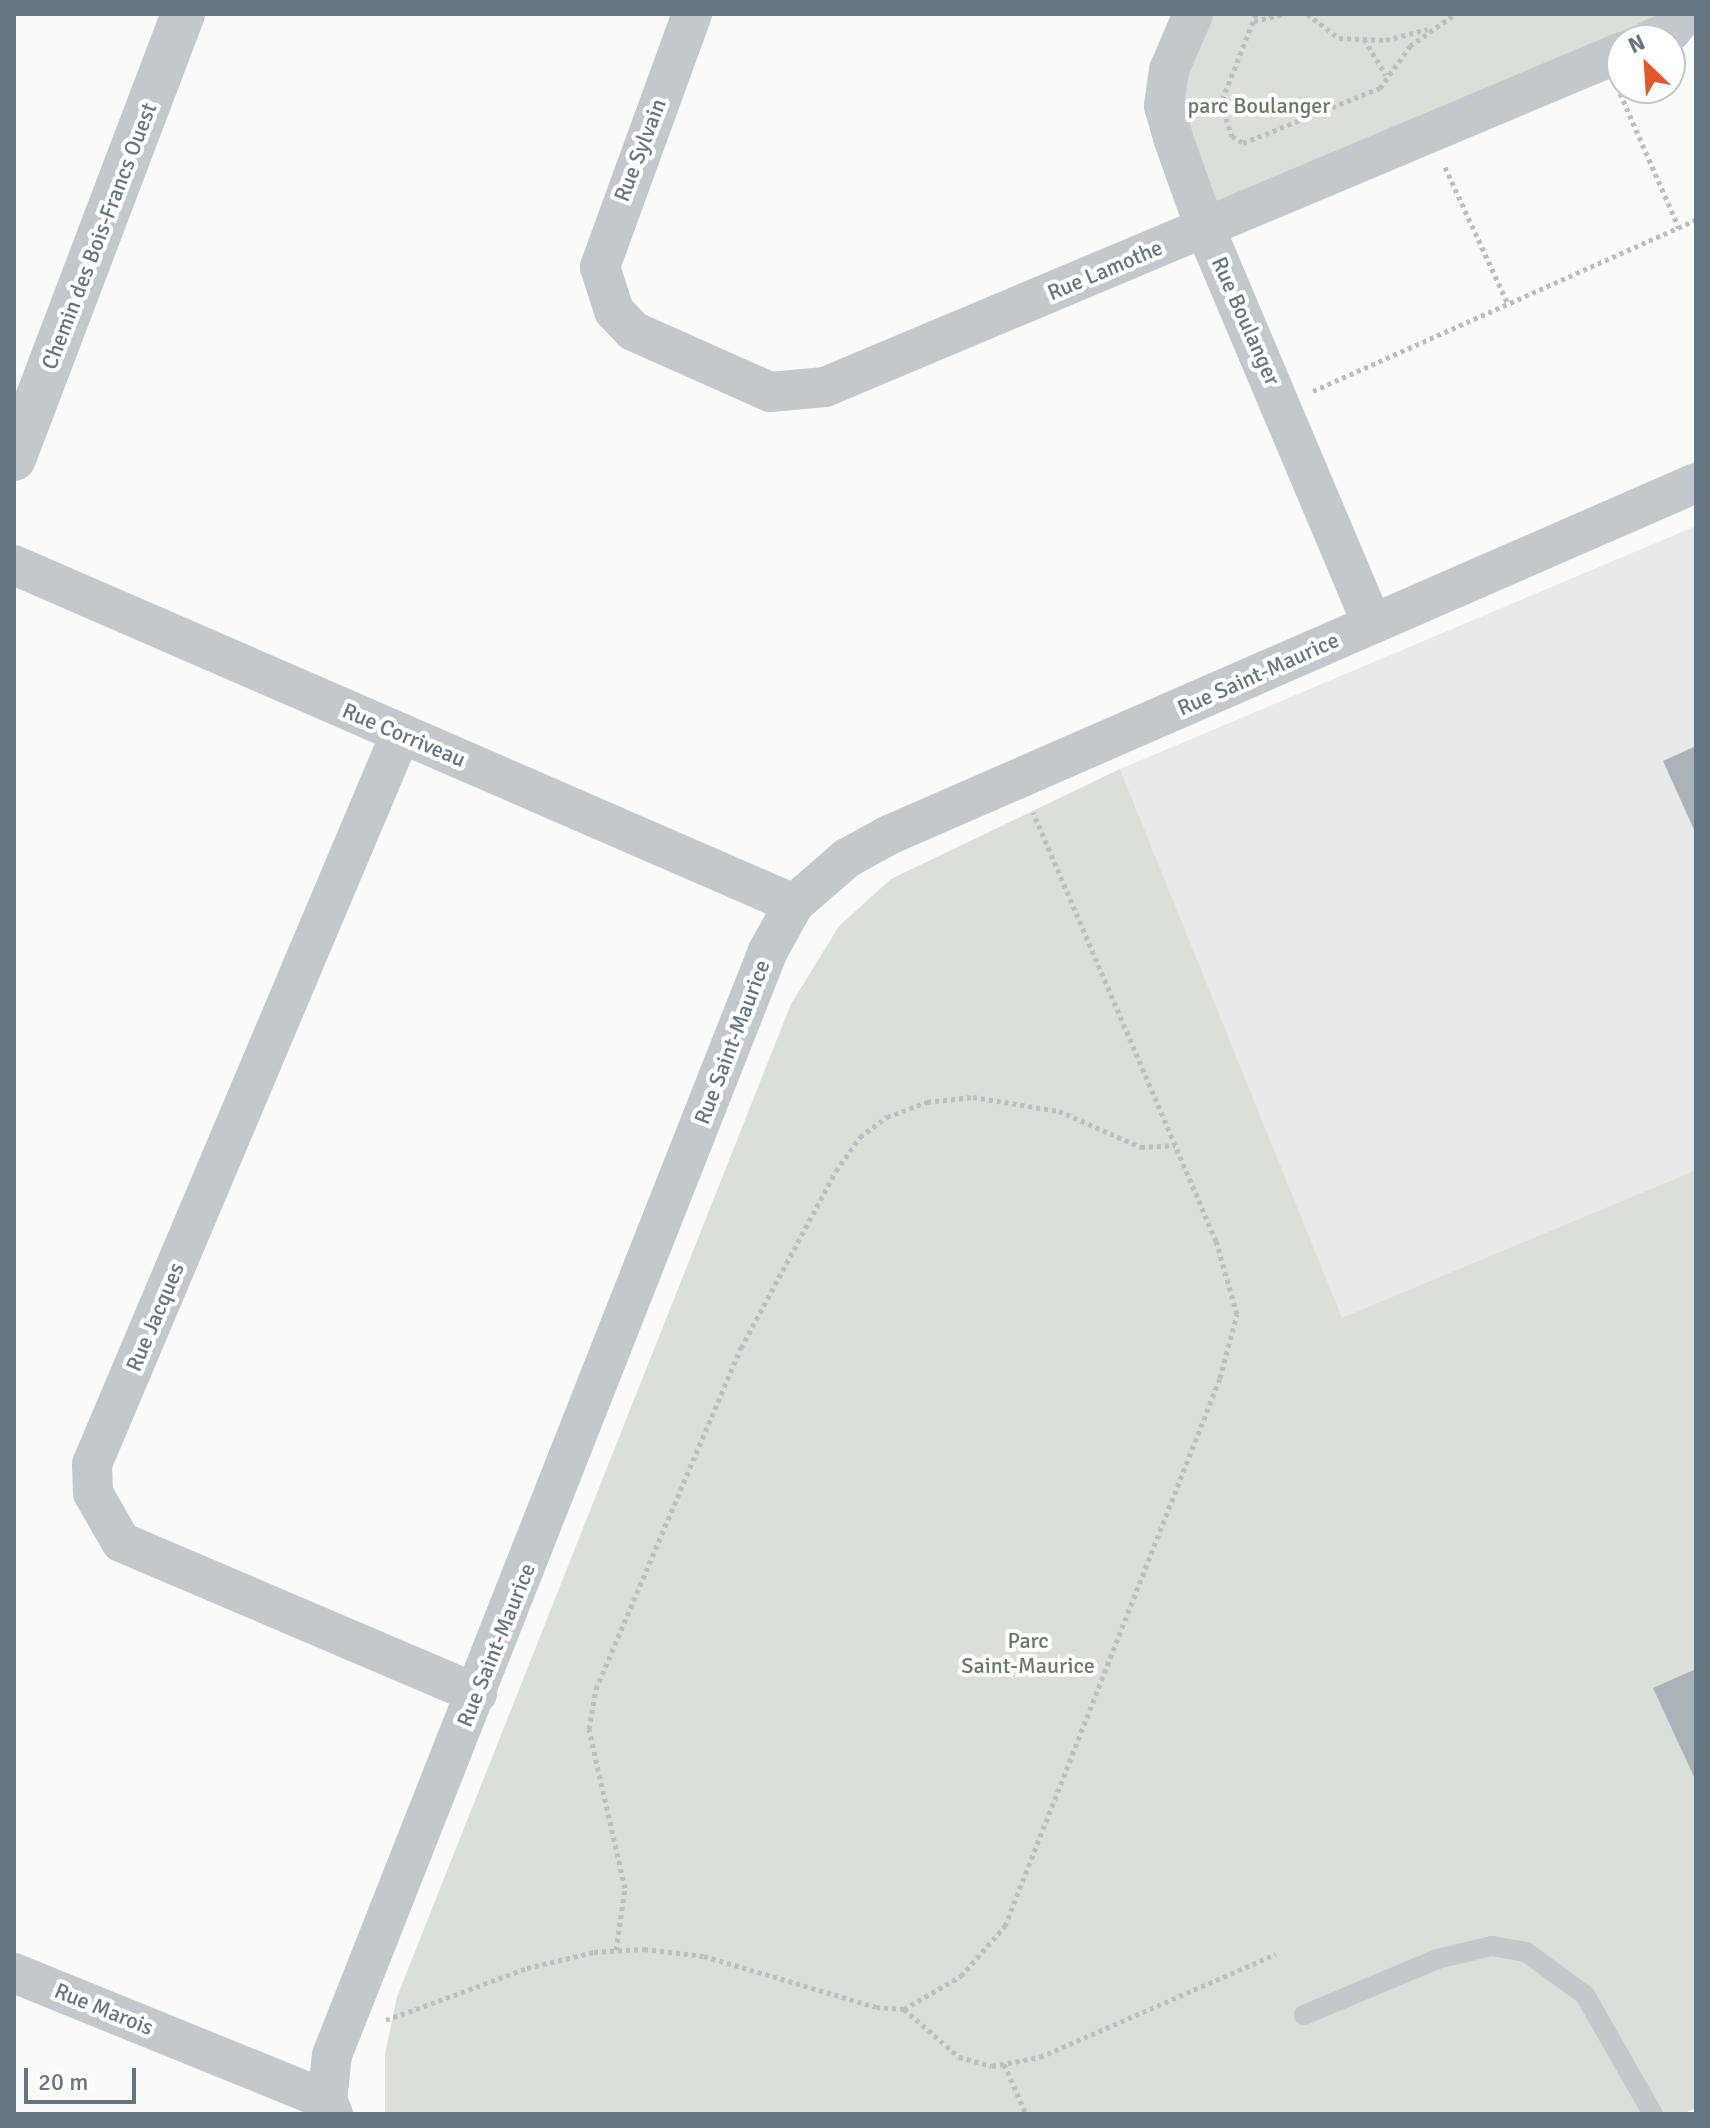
<!DOCTYPE html>
<style>
body{margin:0}
#map{position:relative;width:1710px;height:2128px;overflow:hidden;background:#fafaf8;font-family:Signika,sans-serif}
div>[style]{position:absolute}
.built>*{inset:0;background:#e8e9e9}
.green>*{inset:0;background:#dadfd7}
.building>*{inset:0;background:#aab3b9}
.path>*{height:5px;margin-top:-2.5px;transform-origin:0;background:repeating-linear-gradient(90deg,#bbbfc2 0 4px,transparent 0 8px)}
.service>*{height:20px;margin:-10px;padding:0 10px;transform-origin:10px;border-radius:10px;background:#c3c8cc}
.minor>*{height:40px;margin:-20px;padding:0 20px;transform-origin:20px;border-radius:20px;background:#c3c8cc}
.tertiary>*{height:44px;margin:-22px;padding:0 22px;transform-origin:22px;border-radius:22px;background:#c3c8cc}
span{translate:-50% -50%;white-space:nowrap;text-align:center;line-height:1.15;-webkit-text-stroke:8px #fff;paint-order:stroke}
.park-label{font-size:22px;color:#687a64}
.street-label{font-size:22px;color:#657683}
.frame{position:absolute;inset:0;border:16px solid #657683;pointer-events:none}
.north{position:absolute;left:1606px;top:24px;width:80px;height:80px;box-sizing:border-box;background:#fff;border:2px solid #c1c8cd;border-radius:50%;rotate:335deg;font-size:22px;font-weight:700;line-height:32px;text-align:center;color:#657683}
.north::after{content:'';display:block;margin:auto;width:28px;height:36px;background:#e4572e;clip-path:polygon(50% 0,100% 100%,50% 72%,0 100%)}
.scale{position:absolute;left:24px;top:2068px;width:112px;height:36px;box-sizing:border-box;border:4px solid #657683;border-top:0;padding-left:10px;font-size:24px;line-height:28px;white-space:nowrap;color:#657683;-webkit-text-stroke:6px #fff;paint-order:stroke}
</style>
<div id="map">
<div class="built">
<i style="clip-path:polygon(1696px 526px,1696px 1170px,1342px 1319px,1120px 769px)"></i>
</div>
<div class="green">
<i style="clip-path:polygon(1193px 14px,1685px 14px,1205px 228px,1169px 70px)"></i>
<i style="clip-path:polygon(1120px 769px,1342px 1318px,1696px 1170px,1696px 2108px,1682px 2114px,385px 2114px,385px 2054px,397px 1997px,791px 1004px,839px 926px,891px 879px)"></i>
</div>
<div class="building">
<i style="clip-path:polygon(1696px 746px,1696px 834px,1663px 761px)"></i>
<i style="clip-path:polygon(1696px 1669px,1696px 1781px,1653px 1688px)"></i>
</div>
<div class="path">
<i style="left:1256px;top:14px;width:96px;rotate:111.5deg"></i>
<i style="left:1221px;top:103px;width:35px;rotate:72deg"></i>
<i style="left:1232px;top:136px;width:13px;rotate:32deg"></i>
<i style="left:1243px;top:143px;width:148px;rotate:-21.9deg"></i>
<i style="left:1380px;top:88px;width:52px;rotate:-54.5deg"></i>
<i style="left:1410px;top:46px;width:55px;rotate:-35.4deg"></i>
<i style="left:1307px;top:14px;width:40px;rotate:37deg"></i>
<i style="left:1339px;top:38px;width:47px;rotate:2.4deg"></i>
<i style="left:1386px;top:40px;width:43px;rotate:-14.7deg"></i>
<i style="left:1254px;top:21px;width:32px;rotate:-13deg"></i>
<i style="left:1364px;top:39px;width:42px;rotate:58.6deg"></i>
<i style="left:1620px;top:93px;width:147px;rotate:66.4deg"></i>
<i style="left:1445px;top:167px;width:151px;rotate:65.3deg"></i>
<i style="left:1313px;top:391px;width:419px;rotate:-24.1deg"></i>
<i style="left:616px;top:1950px;width:63px;rotate:-81.7deg"></i>
<i style="left:625px;top:1888px;width:163px;rotate:-102.8deg"></i>
<i style="left:589px;top:1729px;width:41px;rotate:-80.1deg"></i>
<i style="left:596px;top:1689px;width:371px;rotate:-67deg"></i>
<i style="left:741px;top:1348px;width:201px;rotate:-61.8deg"></i>
<i style="left:836px;top:1171px;width:42px;rotate:-54.8deg"></i>
<i style="left:860px;top:1137px;width:34px;rotate:-37deg"></i>
<i style="left:887px;top:1117px;width:43px;rotate:-20.6deg"></i>
<i style="left:927px;top:1102px;width:46px;rotate:-6.2deg"></i>
<i style="left:973px;top:1097px;width:87px;rotate:9.2deg"></i>
<i style="left:1059px;top:1111px;width:90px;rotate:23.7deg"></i>
<i style="left:1141px;top:1147px;width:34px;rotate:-3deg"></i>
<i style="left:904px;top:2009px;width:73px;rotate:41.1deg"></i>
<i style="left:959px;top:2057px;width:34px;rotate:15deg"></i>
<i style="left:992px;top:2066px;width:49px;rotate:-10.6deg"></i>
<i style="left:1040px;top:2057px;width:257px;rotate:-23.6deg"></i>
<i style="left:386px;top:2020px;width:150px;rotate:-20.2deg"></i>
<i style="left:527px;top:1968px;width:69px;rotate:-13.4deg"></i>
<i style="left:594px;top:1952px;width:50px;rotate:-3.4deg"></i>
<i style="left:644px;top:1949px;width:60px;rotate:6.7deg"></i>
<i style="left:704px;top:1956px;width:179px;rotate:16.5deg"></i>
<i style="left:876px;top:2007px;width:28px;rotate:4deg"></i>
<i style="left:904px;top:2009px;width:66px;rotate:-30.1deg"></i>
<i style="left:961px;top:1976px;width:67px;rotate:-48.7deg"></i>
<i style="left:1005px;top:1926px;width:589px;rotate:-68.58deg"></i>
<i style="left:1220px;top:1378px;width:66px;rotate:-75.1deg"></i>
<i style="left:1237px;top:1314px;width:76px;rotate:-106deg"></i>
<i style="left:1216px;top:1241px;width:466px;rotate:-113.1deg"></i>
<i style="left:1004px;top:2064px;width:55px;rotate:66.3deg"></i>
</div>
<div class="service">
<i style="left:1304px;top:2015px;width:144px;rotate:-22.8deg"></i>
<i style="left:1437px;top:1959px;width:57px;rotate:-13.3deg"></i>
<i style="left:1492px;top:1946px;width:35px;rotate:10deg"></i>
<i style="left:1526px;top:1952px;width:73px;rotate:36.1deg"></i>
<i style="left:1585px;top:1995px;width:137px;rotate:60.3deg"></i>
</div>
<div class="minor">
<i style="left:692px;top:14px;width:269px;rotate:110deg"></i>
<i style="left:600px;top:267px;width:46px;rotate:72.3deg"></i>
<i style="left:614px;top:311px;width:28px;rotate:46deg"></i>
<i style="left:633px;top:331px;width:150px;rotate:24deg"></i>
<i style="left:770px;top:392px;width:55px;rotate:-5.2deg"></i>
<i style="left:825px;top:387px;width:865px;rotate:-22.8deg"></i>
<i style="left:1193px;top:14px;width:61px;rotate:113.2deg"></i>
<i style="left:1169px;top:70px;width:36px;rotate:98deg"></i>
<i style="left:1164px;top:106px;width:33px;rotate:74deg"></i>
<i style="left:1173px;top:138px;width:96px;rotate:70.4deg"></i>
<i style="left:1205px;top:228px;width:430px;rotate:67.1deg"></i>
<i style="left:1650px;top:40px;width:23px;rotate:-23deg"></i>
<i style="left:1671px;top:31px;width:22px;rotate:-51deg"></i>
<i style="left:14px;top:565px;width:850px;rotate:23.49deg"></i>
<i style="left:401px;top:733px;width:794px;rotate:112.91deg"></i>
<i style="left:92px;top:1464px;width:29px;rotate:88deg"></i>
<i style="left:93px;top:1493px;width:56px;rotate:60.3deg"></i>
<i style="left:121px;top:1542px;width:387px;rotate:23.1deg"></i>
<i style="left:14px;top:1973px;width:338px;rotate:22.1deg"></i>
<i style="left:333px;top:2114px;width:15px;rotate:-113deg"></i>
<i style="left:327px;top:2100px;width:45px;rotate:-83.7deg"></i>
<i style="left:332px;top:2055px;width:1187px;rotate:-68.45deg"></i>
<i style="left:768px;top:951px;width:54px;rotate:-61deg"></i>
<i style="left:794px;top:904px;width:70px;rotate:-41deg"></i>
<i style="left:847px;top:858px;width:48px;rotate:-28.7deg"></i>
<i style="left:889px;top:835px;width:880px;rotate:-23.57deg"></i>
</div>
<div class="tertiary">
<i style="left:14px;top:459px;width:476px;rotate:-69.2deg"></i>
</div>
<div class="park-label">
<span style="left:1259px;top:106px">parc Boulanger</span>
<span style="left:1028px;top:1653px">Parc<br>Saint-Maurice</span>
</div>
<div class="street-label">
<span style="left:640px;top:150px;rotate:-69deg">Rue Sylvain</span>
<span style="left:99px;top:236px;rotate:-69deg">Chemin des Bois-Francs Ouest</span>
<span style="left:1105px;top:270px;rotate:-23deg">Rue Lamothe</span>
<span style="left:1246px;top:321px;rotate:66deg">Rue Boulanger</span>
<span style="left:1258px;top:674px;rotate:-24deg">Rue Saint-Maurice</span>
<span style="left:404px;top:735px;rotate:23deg">Rue Corriveau</span>
<span style="left:732px;top:1042px;rotate:-69deg">Rue Saint-Maurice</span>
<span style="left:155px;top:1317px;rotate:-67deg">Rue Jacques</span>
<span style="left:496px;top:1645px;rotate:-68deg">Rue Saint-Maurice</span>
<span style="left:104px;top:2009px;rotate:22deg">Rue Marois</span>
</div>
<div class="frame"></div>
<div class="north">N</div>
<div class="scale">20 m</div>
</div>
